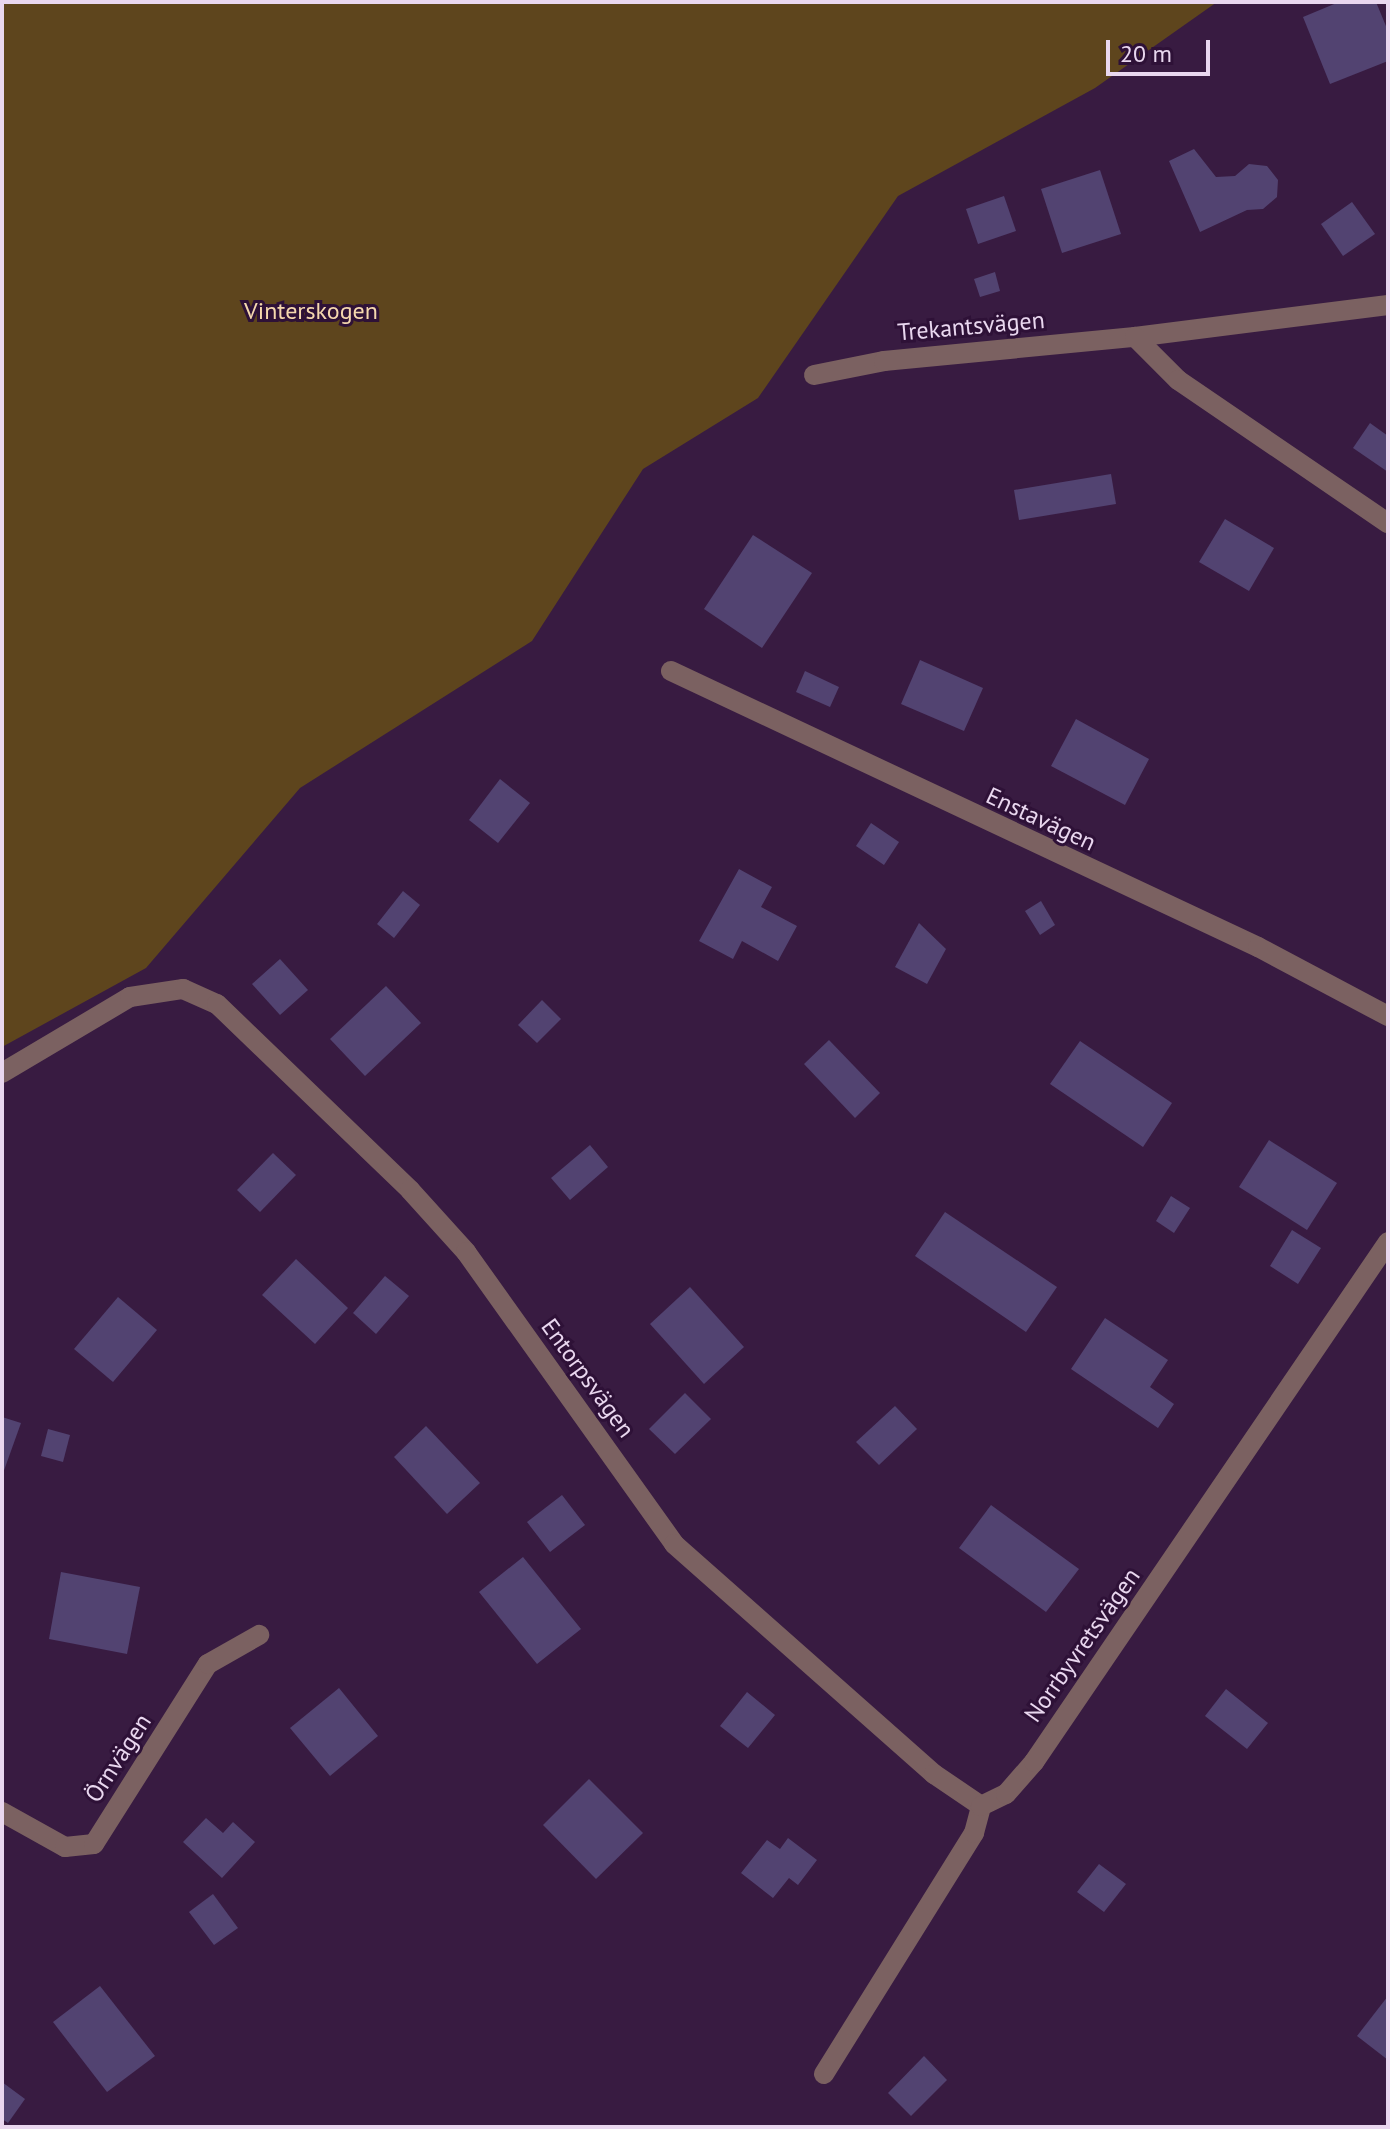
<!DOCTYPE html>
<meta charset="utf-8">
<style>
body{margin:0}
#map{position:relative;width:1390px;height:2129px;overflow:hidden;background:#381b41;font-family:"PT Sans",sans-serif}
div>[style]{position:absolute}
.green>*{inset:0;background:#5e451d}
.building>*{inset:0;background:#524371}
.minor>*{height:20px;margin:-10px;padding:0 10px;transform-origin:10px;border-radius:10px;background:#7b6161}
span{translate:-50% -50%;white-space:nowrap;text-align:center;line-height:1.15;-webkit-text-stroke:6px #2e1137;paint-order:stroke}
.park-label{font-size:24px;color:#f5d8ae}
.street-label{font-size:24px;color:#e9d7ef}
.frame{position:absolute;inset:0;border:4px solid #e9d7ef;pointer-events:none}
.scale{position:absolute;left:1106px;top:40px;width:104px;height:36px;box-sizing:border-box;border:4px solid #e9d7ef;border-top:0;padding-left:10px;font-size:24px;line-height:28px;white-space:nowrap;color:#e9d7ef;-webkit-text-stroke:6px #2e1137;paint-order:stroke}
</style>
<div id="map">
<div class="green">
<i style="clip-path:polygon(2px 2px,1217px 2px,1095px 88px,898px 196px,758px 398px,643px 469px,532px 641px,300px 788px,146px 968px,2px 1047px)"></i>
</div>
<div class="building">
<i style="clip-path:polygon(1339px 2px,1376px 2px,1388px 31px,1388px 61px,1330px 84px,1303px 17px)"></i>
<i style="clip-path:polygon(1194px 149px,1216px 177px,1235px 176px,1249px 164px,1267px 166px,1278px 180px,1277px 197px,1263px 209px,1247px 210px,1200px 232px,1169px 161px)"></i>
<i style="clip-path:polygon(1100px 170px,1121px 234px,1062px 253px,1041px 189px)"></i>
<i style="clip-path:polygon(1004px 196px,1016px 231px,978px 244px,966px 209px)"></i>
<i style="clip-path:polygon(1352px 202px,1375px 234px,1343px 256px,1321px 224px)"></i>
<i style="clip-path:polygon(995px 272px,1000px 291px,980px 297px,974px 279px)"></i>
<i style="clip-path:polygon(1370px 423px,1388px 436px,1388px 472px,1353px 448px)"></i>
<i style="clip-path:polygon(1111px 474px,1116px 504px,1019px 520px,1014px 490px)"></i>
<i style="clip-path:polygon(1225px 519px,1274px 548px,1249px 591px,1199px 562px)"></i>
<i style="clip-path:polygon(753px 535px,812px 573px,762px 648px,704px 609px)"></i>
<i style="clip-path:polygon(920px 660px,983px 688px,964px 731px,901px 704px)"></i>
<i style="clip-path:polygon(805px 671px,839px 687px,830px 707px,796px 692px)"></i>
<i style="clip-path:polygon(1076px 719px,1149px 759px,1125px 805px,1051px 766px)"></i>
<i style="clip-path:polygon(500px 779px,530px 803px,498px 843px,469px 820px)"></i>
<i style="clip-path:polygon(871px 823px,899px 842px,884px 865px,856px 846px)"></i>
<i style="clip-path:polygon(739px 869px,772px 887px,761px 907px,797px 926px,778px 961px,742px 941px,733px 959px,699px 941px)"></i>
<i style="clip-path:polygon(403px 891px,420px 905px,394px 938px,377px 924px)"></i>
<i style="clip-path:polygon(1041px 901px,1055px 925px,1040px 935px,1025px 911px)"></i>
<i style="clip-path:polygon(919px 923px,946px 949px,927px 984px,895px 967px)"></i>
<i style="clip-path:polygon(280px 959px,308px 990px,280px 1015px,252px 984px)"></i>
<i style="clip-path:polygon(386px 986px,421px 1023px,365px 1076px,330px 1039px)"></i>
<i style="clip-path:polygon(542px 1000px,561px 1019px,537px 1043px,518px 1025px)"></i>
<i style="clip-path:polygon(829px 1040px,880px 1093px,855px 1118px,804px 1064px)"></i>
<i style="clip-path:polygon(1080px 1041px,1172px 1103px,1143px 1147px,1050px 1084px)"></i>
<i style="clip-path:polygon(1269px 1140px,1337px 1183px,1307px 1230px,1239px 1187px)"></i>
<i style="clip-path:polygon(590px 1145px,608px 1167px,570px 1200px,551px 1178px)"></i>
<i style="clip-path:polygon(273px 1153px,296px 1175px,260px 1212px,237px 1190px)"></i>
<i style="clip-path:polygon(1171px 1196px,1190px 1208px,1174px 1233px,1156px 1221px)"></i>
<i style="clip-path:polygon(945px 1212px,1057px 1287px,1026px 1332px,915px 1256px)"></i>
<i style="clip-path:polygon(1292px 1230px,1321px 1248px,1298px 1284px,1270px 1266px)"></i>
<i style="clip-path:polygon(296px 1259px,348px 1308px,315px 1344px,262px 1295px)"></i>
<i style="clip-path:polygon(385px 1276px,409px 1296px,376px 1334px,353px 1313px)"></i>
<i style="clip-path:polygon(690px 1287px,744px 1347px,704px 1384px,650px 1324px)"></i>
<i style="clip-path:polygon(118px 1297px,157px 1330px,113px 1382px,74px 1349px)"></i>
<i style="clip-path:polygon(1105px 1318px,1168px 1360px,1150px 1387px,1174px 1404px,1158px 1428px,1071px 1369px)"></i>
<i style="clip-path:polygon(685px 1393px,711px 1419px,675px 1454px,649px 1429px)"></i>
<i style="clip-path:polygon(895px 1406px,917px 1429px,879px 1465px,856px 1442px)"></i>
<i style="clip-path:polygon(2px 1417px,21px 1423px,2px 1476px)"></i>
<i style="clip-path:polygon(426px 1426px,480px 1483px,447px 1514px,394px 1457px)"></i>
<i style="clip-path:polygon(48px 1429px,70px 1435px,63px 1462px,41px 1456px)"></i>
<i style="clip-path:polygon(562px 1495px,585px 1525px,550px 1552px,527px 1522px)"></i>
<i style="clip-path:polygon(991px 1505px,1079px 1569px,1046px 1612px,959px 1548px)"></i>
<i style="clip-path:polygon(523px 1557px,581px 1629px,537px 1664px,479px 1592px)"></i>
<i style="clip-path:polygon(61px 1572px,140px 1587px,127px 1654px,49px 1639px)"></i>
<i style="clip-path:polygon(339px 1688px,378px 1736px,330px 1776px,290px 1728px)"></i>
<i style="clip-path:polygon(1226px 1689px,1268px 1723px,1247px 1749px,1205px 1716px)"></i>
<i style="clip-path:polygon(747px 1692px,775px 1715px,748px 1748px,720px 1726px)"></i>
<i style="clip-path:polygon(589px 1779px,643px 1833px,596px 1879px,543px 1825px)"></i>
<i style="clip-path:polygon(206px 1818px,223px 1833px,233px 1822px,255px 1842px,222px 1878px,183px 1842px)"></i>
<i style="clip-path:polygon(788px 1838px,817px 1860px,798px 1885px,789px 1878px,773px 1898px,741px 1873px,767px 1840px,780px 1849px)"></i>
<i style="clip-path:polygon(1099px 1864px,1126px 1884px,1104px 1912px,1077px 1892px)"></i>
<i style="clip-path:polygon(213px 1894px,238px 1928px,214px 1945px,189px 1912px)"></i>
<i style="clip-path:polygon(100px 1986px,155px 2056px,107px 2092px,53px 2022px)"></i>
<i style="clip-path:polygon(1388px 1996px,1388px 2060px,1357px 2036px)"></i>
<i style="clip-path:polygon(924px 2056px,947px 2080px,911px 2116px,888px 2093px)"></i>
<i style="clip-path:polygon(2px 2082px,25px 2099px,8px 2123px,2px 2119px)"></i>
</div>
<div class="minor">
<i style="left:1135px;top:337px;width:255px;rotate:-7.2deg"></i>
<i style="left:814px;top:375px;width:71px;rotate:-11.3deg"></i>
<i style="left:884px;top:361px;width:252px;rotate:-5.5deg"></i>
<i style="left:1135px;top:337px;width:61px;rotate:45deg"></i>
<i style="left:1178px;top:380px;width:254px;rotate:34.3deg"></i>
<i style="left:671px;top:671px;width:649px;rotate:25.18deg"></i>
<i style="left:1258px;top:947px;width:147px;rotate:28deg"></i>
<i style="left:2px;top:1073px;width:149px;rotate:-30.7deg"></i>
<i style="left:130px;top:997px;width:54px;rotate:-8.6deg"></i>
<i style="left:183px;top:989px;width:37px;rotate:24deg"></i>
<i style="left:217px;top:1004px;width:268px;rotate:43.9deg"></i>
<i style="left:410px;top:1190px;width:84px;rotate:47.9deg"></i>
<i style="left:466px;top:1252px;width:359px;rotate:54.5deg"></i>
<i style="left:674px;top:1544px;width:347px;rotate:41.5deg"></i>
<i style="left:934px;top:1774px;width:57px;rotate:34.2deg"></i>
<i style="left:2px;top:1812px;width:72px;rotate:29.1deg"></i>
<i style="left:65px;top:1847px;width:29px;rotate:-6deg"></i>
<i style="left:94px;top:1844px;width:213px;rotate:-57.7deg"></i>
<i style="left:208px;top:1664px;width:59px;rotate:-29.6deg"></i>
<i style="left:824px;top:2074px;width:284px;rotate:-58.1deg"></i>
<i style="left:974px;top:1833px;width:28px;rotate:-75deg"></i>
<i style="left:981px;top:1806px;width:28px;rotate:-26deg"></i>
<i style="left:1006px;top:1794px;width:43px;rotate:-48.8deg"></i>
<i style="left:1034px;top:1762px;width:629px;rotate:-55.75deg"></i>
</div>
<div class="park-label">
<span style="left:311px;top:311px">Vinterskogen</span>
</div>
<div class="street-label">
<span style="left:971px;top:326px;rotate:-5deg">Trekantsvägen</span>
<span style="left:1041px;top:819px;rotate:25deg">Enstavägen</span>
<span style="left:588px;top:1378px;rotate:54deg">Entorpsvägen</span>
<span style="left:1082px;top:1645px;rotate:-55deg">Norrbyvretsvägen</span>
<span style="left:118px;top:1758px;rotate:-57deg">Örnvägen</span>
</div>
<div class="frame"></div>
<div class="scale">20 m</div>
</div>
